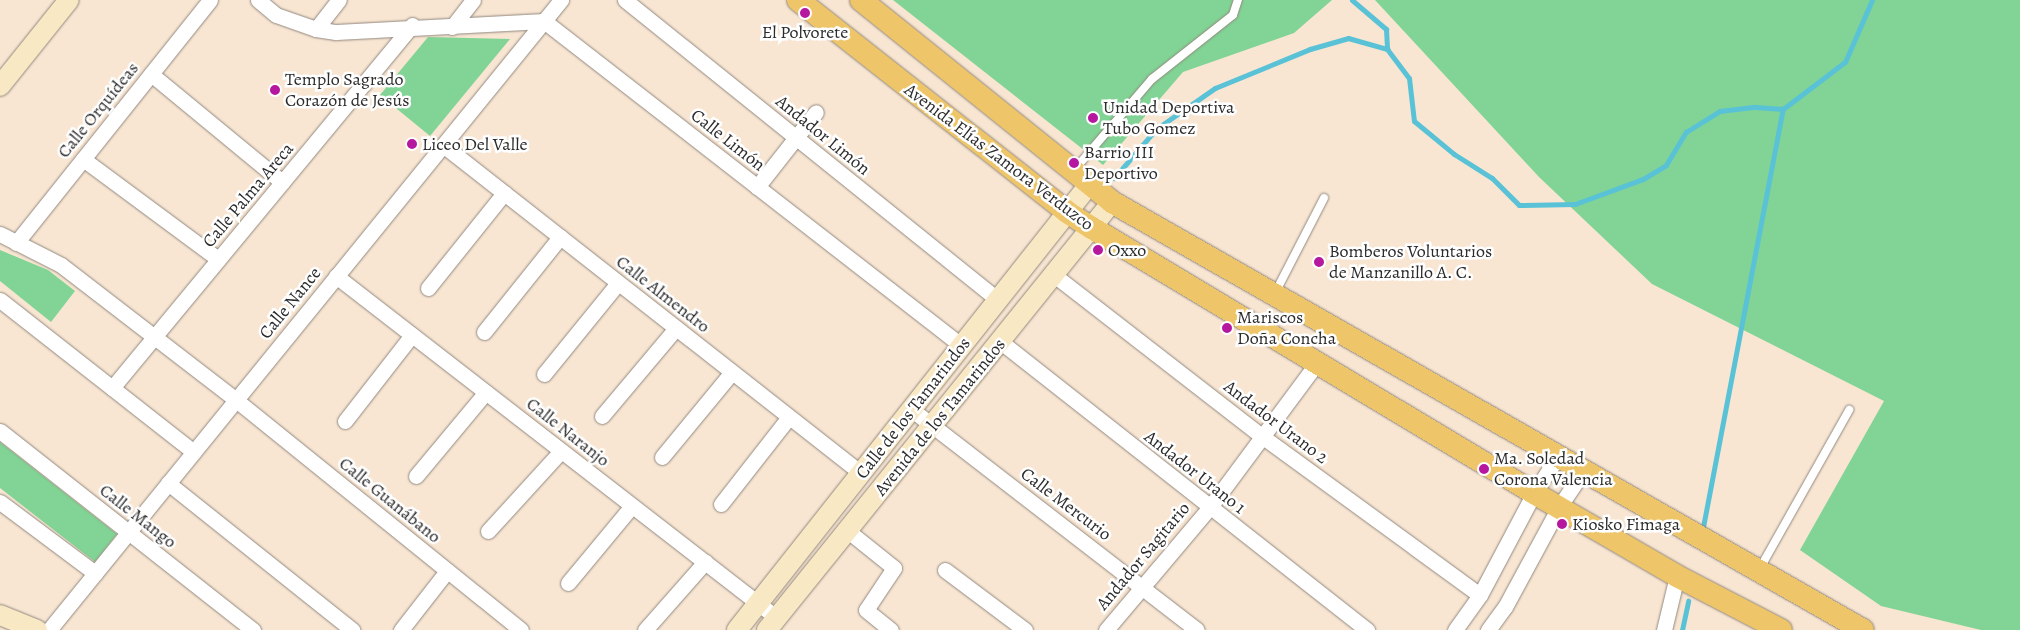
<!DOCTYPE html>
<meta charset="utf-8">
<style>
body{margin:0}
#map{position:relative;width:2020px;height:630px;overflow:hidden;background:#f8e6d3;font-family:Alegreya,serif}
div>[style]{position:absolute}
.green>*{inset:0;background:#81d495}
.stream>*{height:5px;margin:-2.5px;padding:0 2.5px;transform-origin:2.5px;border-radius:2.5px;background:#5ac2d6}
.roads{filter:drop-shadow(0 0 1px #92887f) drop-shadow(0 0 1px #92887f)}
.lane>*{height:8px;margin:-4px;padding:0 4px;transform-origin:4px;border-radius:4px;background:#fff}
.street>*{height:15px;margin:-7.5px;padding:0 7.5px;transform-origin:7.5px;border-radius:7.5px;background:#fff}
.secondary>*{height:20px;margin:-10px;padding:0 10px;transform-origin:10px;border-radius:10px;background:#f8e8c3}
.primary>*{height:22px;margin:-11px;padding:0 11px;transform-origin:11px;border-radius:11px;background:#eec569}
.dots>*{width:14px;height:14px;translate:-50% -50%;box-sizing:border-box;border:2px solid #fff;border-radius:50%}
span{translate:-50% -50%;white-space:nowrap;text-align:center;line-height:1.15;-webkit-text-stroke:5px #fff;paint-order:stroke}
.poi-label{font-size:18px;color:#2b2b2b}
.left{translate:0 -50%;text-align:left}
.street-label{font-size:18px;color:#2b2b2b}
</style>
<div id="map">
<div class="green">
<i style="clip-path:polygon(893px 0,1332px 0,1294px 33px,1183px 72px,1103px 165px)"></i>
<i style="clip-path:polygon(1375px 0,2020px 0,2020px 630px,1981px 630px,1881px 606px,1800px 550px,1884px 401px,1652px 284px,1539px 177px)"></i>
<i style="clip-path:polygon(428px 37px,510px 39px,430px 136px,380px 95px)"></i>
<i style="clip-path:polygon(0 250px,48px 270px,75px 291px,51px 322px,0 281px)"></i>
<i style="clip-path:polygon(0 442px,117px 534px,95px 562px,0 488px)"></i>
</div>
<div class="stream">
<i style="left:1352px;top:0;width:45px;rotate:40.5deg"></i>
<i style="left:1386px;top:29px;width:20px;rotate:87deg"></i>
<i style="left:1114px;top:178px;width:65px;rotate:-49.4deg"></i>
<i style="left:1156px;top:129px;width:72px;rotate:-34.8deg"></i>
<i style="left:1215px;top:88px;width:103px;rotate:-22.3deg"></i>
<i style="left:1310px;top:49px;width:40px;rotate:-16deg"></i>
<i style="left:1348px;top:38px;width:41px;rotate:15.8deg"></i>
<i style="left:1387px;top:49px;width:36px;rotate:53deg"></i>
<i style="left:1409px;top:78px;width:43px;rotate:83.4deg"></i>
<i style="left:1414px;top:121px;width:52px;rotate:39.5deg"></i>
<i style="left:1454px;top:154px;width:45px;rotate:32.3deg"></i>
<i style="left:1492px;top:178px;width:38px;rotate:45deg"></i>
<i style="left:1519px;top:205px;width:56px;rotate:-1deg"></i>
<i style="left:1575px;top:204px;width:72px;rotate:-20.2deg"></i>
<i style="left:1643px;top:179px;width:27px;rotate:-31deg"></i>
<i style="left:1666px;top:165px;width:39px;rotate:-59deg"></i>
<i style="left:1686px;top:132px;width:40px;rotate:-32deg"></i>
<i style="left:1720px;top:111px;width:35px;rotate:-7deg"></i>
<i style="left:1755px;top:107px;width:28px;rotate:4deg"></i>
<i style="left:1703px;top:527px;width:426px;rotate:-79.2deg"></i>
<i style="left:1783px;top:109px;width:78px;rotate:-37.2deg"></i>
<i style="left:1845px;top:62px;width:68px;rotate:-66.5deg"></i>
<i style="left:1682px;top:630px;width:30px;rotate:-78deg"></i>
</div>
<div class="roads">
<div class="lane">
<i style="left:1075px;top:169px;width:118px;rotate:-49.5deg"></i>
<i style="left:1152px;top:79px;width:103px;rotate:-38.3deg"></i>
<i style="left:1233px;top:15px;width:16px;rotate:-72deg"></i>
<i style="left:1275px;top:293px;width:107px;rotate:-62.7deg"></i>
<i style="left:1759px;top:570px;width:184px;rotate:-60.6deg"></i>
</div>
<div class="street">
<i style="left:258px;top:0;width:23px;rotate:40deg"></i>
<i style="left:276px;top:15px;width:42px;rotate:19.3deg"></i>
<i style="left:316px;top:29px;width:20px;rotate:9deg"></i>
<i style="left:336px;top:32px;width:208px;rotate:-3deg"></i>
<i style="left:544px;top:21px;width:529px;rotate:37.87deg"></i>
<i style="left:625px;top:0;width:479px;rotate:38.8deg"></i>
<i style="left:452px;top:27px;width:34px;rotate:-52deg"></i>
<i style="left:316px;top:29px;width:37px;rotate:-52deg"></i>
<i style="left:151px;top:74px;width:170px;rotate:39.5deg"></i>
<i style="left:443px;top:145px;width:531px;rotate:38.12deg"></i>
<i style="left:83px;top:159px;width:168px;rotate:36.5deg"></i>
<i style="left:757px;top:187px;width:95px;rotate:-51.8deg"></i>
<i style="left:0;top:234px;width:68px;rotate:26.9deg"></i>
<i style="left:61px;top:265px;width:221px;rotate:37.6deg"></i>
<i style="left:236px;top:400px;width:366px;rotate:38.9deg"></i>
<i style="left:16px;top:243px;width:311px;rotate:-51.4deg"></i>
<i style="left:1054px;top:275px;width:264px;rotate:37.8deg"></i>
<i style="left:1263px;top:437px;width:268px;rotate:36.1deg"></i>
<i style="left:336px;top:276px;width:558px;rotate:37.79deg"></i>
<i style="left:428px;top:288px;width:122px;rotate:-51.3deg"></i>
<i style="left:0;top:300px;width:246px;rotate:38.1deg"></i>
<i style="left:484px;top:332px;width:122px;rotate:-51.3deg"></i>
<i style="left:1001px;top:342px;width:466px;rotate:38.2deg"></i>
<i style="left:544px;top:374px;width:117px;rotate:-50.9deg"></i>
<i style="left:112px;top:388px;width:471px;rotate:-50.4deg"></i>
<i style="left:911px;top:409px;width:361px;rotate:37.7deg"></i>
<i style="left:602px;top:416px;width:115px;rotate:-49.9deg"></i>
<i style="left:345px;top:421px;width:109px;rotate:-52.1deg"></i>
<i style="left:0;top:431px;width:322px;rotate:38.2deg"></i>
<i style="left:662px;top:457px;width:110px;rotate:-50.5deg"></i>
<i style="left:416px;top:476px;width:109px;rotate:-50.2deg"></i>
<i style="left:168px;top:483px;width:236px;rotate:38.6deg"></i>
<i style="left:0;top:502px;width:119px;rotate:36.8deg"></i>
<i style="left:721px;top:504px;width:110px;rotate:-52deg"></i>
<i style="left:488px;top:531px;width:108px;rotate:-47.6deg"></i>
<i style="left:848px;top:531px;width:59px;rotate:38.8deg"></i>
<i style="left:894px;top:568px;width:50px;rotate:123.7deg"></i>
<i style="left:866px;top:610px;width:32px;rotate:39deg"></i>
<i style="left:945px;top:570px;width:100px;rotate:36.9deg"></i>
<i style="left:568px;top:583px;width:100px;rotate:-50.3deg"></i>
<i style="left:49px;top:630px;width:812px;rotate:-50.9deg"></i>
<i style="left:401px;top:630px;width:75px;rotate:-52.1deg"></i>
<i style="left:645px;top:630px;width:91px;rotate:-48.6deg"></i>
<i style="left:1106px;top:630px;width:161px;rotate:-49.8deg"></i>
<i style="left:1210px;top:507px;width:179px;rotate:-53.4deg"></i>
<i style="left:1455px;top:630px;width:43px;rotate:-54.5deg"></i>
<i style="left:1480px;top:595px;width:115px;rotate:-62.1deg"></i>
<i style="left:1534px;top:493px;width:44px;rotate:-57deg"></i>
<i style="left:1488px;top:630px;width:29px;rotate:-54deg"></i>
<i style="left:1505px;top:607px;width:114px;rotate:-61.6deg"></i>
<i style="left:1559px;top:507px;width:45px;rotate:-56deg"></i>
<i style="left:1664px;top:630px;width:56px;rotate:-76.5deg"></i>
</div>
<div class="secondary">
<i style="left:0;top:86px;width:110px;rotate:-51.3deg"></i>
<i style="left:0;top:615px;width:40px;rotate:22deg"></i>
<i style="left:737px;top:630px;width:566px;rotate:-51.67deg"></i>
<i style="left:767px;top:630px;width:550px;rotate:-51.13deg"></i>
</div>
<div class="primary">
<i style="left:798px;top:0;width:342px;rotate:38.2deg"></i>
<i style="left:1067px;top:212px;width:30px;rotate:33deg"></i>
<i style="left:1092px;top:228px;width:515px;rotate:30.94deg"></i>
<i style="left:1534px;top:493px;width:165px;rotate:30.1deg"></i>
<i style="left:1677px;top:576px;width:117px;rotate:27.4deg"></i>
<i style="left:861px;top:0;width:322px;rotate:38.8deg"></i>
<i style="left:1112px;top:202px;width:864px;rotate:29.68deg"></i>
</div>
</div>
<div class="dots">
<i style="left:805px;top:13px;background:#b5179e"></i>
<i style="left:275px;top:90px;background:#b5179e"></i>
<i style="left:1093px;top:118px;background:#b5179e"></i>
<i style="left:412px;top:144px;background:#b5179e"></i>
<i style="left:1074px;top:163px;background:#b5179e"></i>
<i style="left:1098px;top:250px;background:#b5179e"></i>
<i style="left:1319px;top:262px;background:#b5179e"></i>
<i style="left:1227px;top:328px;background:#b5179e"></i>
<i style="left:1484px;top:469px;background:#b5179e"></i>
<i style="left:1562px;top:524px;background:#b5179e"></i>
</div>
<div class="poi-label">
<span style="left:805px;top:32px">El Polvorete</span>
<span class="left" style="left:285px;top:90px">Templo Sagrado<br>Corazón de Jesús</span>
<span class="left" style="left:1103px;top:118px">Unidad Deportiva<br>Tubo Gomez</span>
<span class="left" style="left:422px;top:144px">Liceo Del Valle</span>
<span class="left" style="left:1084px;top:163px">Barrio III<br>Deportivo</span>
<span class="left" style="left:1108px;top:250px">Oxxo</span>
<span class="left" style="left:1329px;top:262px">Bomberos Voluntarios<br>de Manzanillo A. C.</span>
<span class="left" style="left:1237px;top:328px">Mariscos<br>Doña Concha</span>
<span class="left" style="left:1494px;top:469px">Ma. Soledad<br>Corona Valencia</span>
<span class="left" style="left:1572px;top:524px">Kiosko Fimaga</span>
</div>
<div class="street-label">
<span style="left:98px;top:110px;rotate:-51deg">Calle Orquídeas</span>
<span style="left:823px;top:135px;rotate:39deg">Andador Limón</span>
<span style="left:728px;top:140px;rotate:38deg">Calle Limón</span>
<span style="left:999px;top:157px;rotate:37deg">Avenida Elías Zamora Verduzco</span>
<span style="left:248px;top:195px;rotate:-50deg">Calle Palma Areca</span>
<span style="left:663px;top:294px;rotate:38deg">Calle Almendro</span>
<span style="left:290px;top:303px;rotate:-51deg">Calle Nance</span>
<span style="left:913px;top:408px;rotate:-52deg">Calle de los Tamarindos</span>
<span style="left:940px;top:417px;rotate:-51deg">Avenida de los Tamarindos</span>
<span style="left:1276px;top:422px;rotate:37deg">Andador Urano 2</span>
<span style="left:568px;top:432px;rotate:38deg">Calle Naranjo</span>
<span style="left:1195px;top:472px;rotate:38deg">Andador Urano 1</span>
<span style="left:390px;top:500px;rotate:39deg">Calle Guanábano</span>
<span style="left:1066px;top:504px;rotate:37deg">Calle Mercurio</span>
<span style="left:138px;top:516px;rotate:38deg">Calle Mango</span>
<span style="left:1143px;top:556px;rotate:-50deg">Andador Sagitario</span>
</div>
</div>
